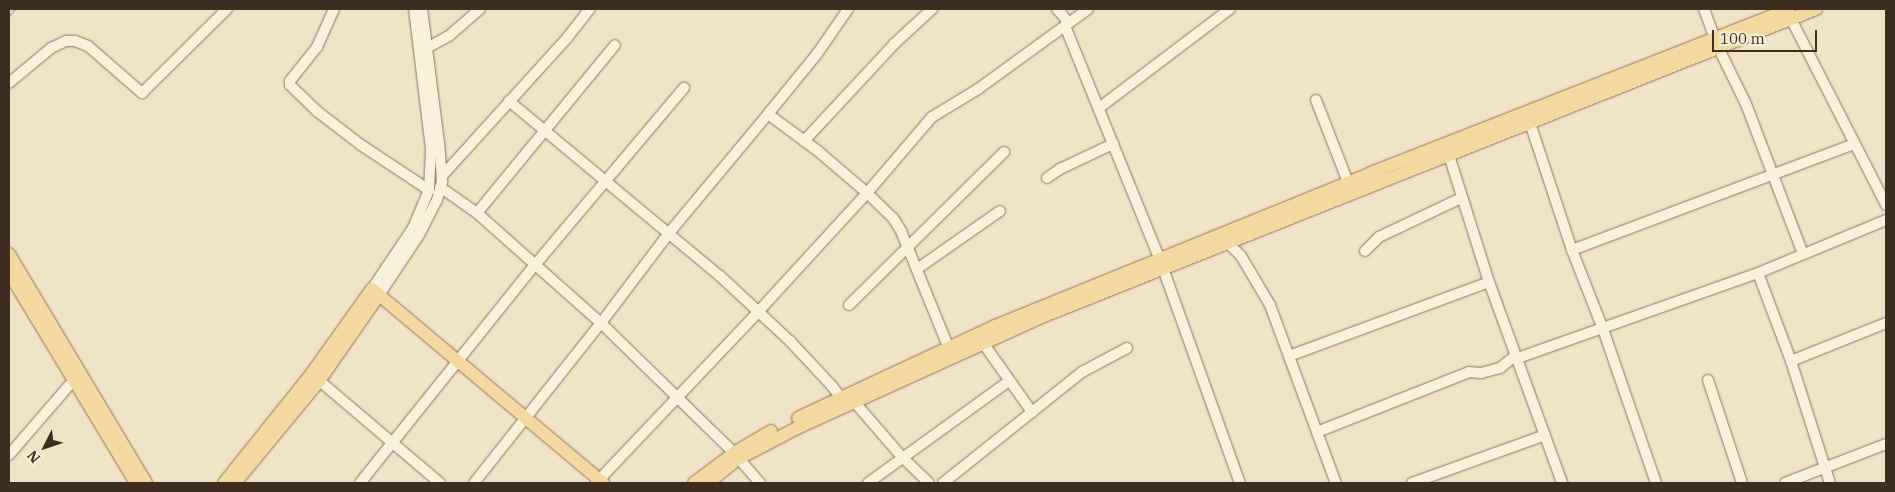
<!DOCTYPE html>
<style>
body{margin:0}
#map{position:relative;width:1895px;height:492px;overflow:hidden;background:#f0e4c8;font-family:"IBM Plex Serif",serif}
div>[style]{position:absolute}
.stream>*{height:2px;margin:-1px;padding:0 1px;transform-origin:1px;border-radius:1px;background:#a9c4bc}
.roads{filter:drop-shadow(0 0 1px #8d765c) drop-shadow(0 0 1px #8d765c)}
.minor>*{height:10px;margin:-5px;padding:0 5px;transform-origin:5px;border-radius:5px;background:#faf1dc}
.major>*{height:12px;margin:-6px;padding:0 6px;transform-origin:6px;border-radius:6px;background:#f3d9a0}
span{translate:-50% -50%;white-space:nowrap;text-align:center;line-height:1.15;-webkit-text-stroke:4px #f7eed8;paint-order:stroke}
.frame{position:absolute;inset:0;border:10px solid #3d2e20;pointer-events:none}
.north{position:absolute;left:20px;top:422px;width:50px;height:50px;-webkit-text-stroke:4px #f7eed8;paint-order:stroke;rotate:229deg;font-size:14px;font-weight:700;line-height:20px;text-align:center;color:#3d2e20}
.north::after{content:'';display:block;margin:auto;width:18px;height:22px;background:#3d2e20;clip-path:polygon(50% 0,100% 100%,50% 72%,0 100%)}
.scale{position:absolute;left:1712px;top:30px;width:105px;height:22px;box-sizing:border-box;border:2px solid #3d2e20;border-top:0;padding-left:6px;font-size:15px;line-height:18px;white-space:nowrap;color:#3d2e20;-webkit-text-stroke:4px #f7eed8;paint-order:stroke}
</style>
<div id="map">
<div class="stream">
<i style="left:9px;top:17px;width:11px;rotate:-49deg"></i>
</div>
<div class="roads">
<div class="minor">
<i style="left:334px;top:9px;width:42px;rotate:114.1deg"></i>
<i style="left:317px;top:47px;width:43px;rotate:128.5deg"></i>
<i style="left:290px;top:81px;width:4px;rotate:90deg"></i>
<i style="left:290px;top:85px;width:39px;rotate:44deg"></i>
<i style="left:318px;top:112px;width:54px;rotate:37.5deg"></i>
<i style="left:361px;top:145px;width:82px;rotate:33.5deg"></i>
<i style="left:1057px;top:9px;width:18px;rotate:49deg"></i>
<i style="left:1704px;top:9px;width:40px;rotate:69.8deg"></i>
<i style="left:1718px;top:47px;width:64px;rotate:63.8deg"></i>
<i style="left:1746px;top:104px;width:160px;rotate:69.2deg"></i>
<i style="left:1791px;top:19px;width:209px;rotate:62.9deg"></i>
<i style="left:1065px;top:26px;width:253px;rotate:67.9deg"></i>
<i style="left:1160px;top:260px;width:237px;rotate:70.3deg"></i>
<i style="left:427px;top:48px;width:26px;rotate:-29deg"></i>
<i style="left:450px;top:35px;width:40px;rotate:-41deg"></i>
<i style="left:9px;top:83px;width:55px;rotate:-39.8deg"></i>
<i style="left:51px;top:48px;width:17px;rotate:-25deg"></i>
<i style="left:66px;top:41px;width:9px"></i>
<i style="left:75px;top:41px;width:14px;rotate:21deg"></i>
<i style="left:88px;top:46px;width:72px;rotate:41deg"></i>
<i style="left:142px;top:93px;width:120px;rotate:-44.7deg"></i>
<i style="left:1316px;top:100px;width:88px;rotate:68.7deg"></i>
<i style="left:509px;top:101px;width:274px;rotate:39.7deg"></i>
<i style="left:720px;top:276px;width:96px;rotate:42.9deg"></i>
<i style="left:790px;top:341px;width:62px;rotate:47deg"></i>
<i style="left:832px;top:386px;width:20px;rotate:53deg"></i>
<i style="left:1099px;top:108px;width:164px;rotate:-37.1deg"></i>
<i style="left:768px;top:114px;width:77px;rotate:-50.8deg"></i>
<i style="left:817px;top:54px;width:55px;rotate:-55.4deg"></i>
<i style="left:1530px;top:123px;width:134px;rotate:71.7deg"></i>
<i style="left:1572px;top:250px;width:85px;rotate:68.6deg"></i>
<i style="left:1603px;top:329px;width:163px;rotate:71deg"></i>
<i style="left:804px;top:141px;width:132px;rotate:-47.1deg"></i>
<i style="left:894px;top:44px;width:52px;rotate:-42.6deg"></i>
<i style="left:1447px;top:149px;width:139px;rotate:72.5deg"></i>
<i style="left:1489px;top:282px;width:214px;rotate:70deg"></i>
<i style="left:442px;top:176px;width:186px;rotate:-47.8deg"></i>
<i style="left:567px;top:38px;width:37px;rotate:-52deg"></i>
<i style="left:1047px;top:178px;width:16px;rotate:-35deg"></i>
<i style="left:1060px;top:169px;width:59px;rotate:-25.3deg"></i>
<i style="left:440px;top:187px;width:45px;rotate:35.1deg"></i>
<i style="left:477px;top:213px;width:166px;rotate:41.6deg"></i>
<i style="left:601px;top:323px;width:186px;rotate:44.3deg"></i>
<i style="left:734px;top:453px;width:40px;rotate:49deg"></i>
<i style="left:477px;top:213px;width:217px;rotate:-50.6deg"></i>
<i style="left:1229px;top:244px;width:17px;rotate:45deg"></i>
<i style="left:1241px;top:256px;width:57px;rotate:59.4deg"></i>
<i style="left:1270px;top:305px;width:190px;rotate:69.7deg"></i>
<i style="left:1572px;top:250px;width:301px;rotate:-20.6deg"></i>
<i style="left:1365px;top:251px;width:20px;rotate:-45deg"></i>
<i style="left:1379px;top:237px;width:91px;rotate:-25.4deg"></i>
<i style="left:917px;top:269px;width:101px;rotate:-34.9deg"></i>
<i style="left:1758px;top:273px;width:94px;rotate:69.4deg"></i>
<i style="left:1791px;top:361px;width:128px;rotate:72.3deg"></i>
<i style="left:372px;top:289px;width:73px;rotate:-56.1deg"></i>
<i style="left:413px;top:228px;width:41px;rotate:-67.2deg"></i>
<i style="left:429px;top:190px;width:41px;rotate:-87.2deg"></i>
<i style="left:431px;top:149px;width:141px;rotate:-96.9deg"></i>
<i style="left:379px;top:295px;width:72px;rotate:-56.3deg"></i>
<i style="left:419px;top:235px;width:39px;rotate:-63deg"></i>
<i style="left:437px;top:200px;width:19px;rotate:-74deg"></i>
<i style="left:442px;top:182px;width:39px;rotate:-94deg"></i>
<i style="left:439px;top:143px;width:135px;rotate:-97.2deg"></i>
<i style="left:849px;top:305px;width:218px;rotate:-44.6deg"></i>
<i style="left:983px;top:343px;width:85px;rotate:54.6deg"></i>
<i style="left:1289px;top:356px;width:213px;rotate:-20.3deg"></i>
<i style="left:1515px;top:359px;width:258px;rotate:-19.5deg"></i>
<i style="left:1758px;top:273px;width:139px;rotate:-22.5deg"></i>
<i style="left:1791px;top:361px;width:102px;rotate:-21.8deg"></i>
<i style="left:315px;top:377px;width:164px;rotate:40.3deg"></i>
<i style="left:1708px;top:380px;width:108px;rotate:71.7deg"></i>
<i style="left:851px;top:398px;width:78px;rotate:49.2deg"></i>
<i style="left:902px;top:457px;width:37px;rotate:44deg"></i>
<i style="left:1317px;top:432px;width:163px;rotate:-21.5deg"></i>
<i style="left:1469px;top:372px;width:12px;rotate:5deg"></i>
<i style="left:1481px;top:373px;width:20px;rotate:-15deg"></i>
<i style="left:1500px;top:368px;width:19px;rotate:-39deg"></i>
<i style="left:9px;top:455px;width:106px;rotate:-49.2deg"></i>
<i style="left:360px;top:483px;width:278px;rotate:-51.3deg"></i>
<i style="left:534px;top:266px;width:233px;rotate:-49.9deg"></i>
<i style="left:474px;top:483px;width:204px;rotate:-51.6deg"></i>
<i style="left:601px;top:323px;width:113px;rotate:-52.9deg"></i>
<i style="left:669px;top:233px;width:155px;rotate:-50.2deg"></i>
<i style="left:768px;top:114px;width:62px;rotate:36.5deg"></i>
<i style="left:818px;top:151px;width:65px;rotate:40.6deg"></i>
<i style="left:867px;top:193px;width:36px;rotate:44deg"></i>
<i style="left:893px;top:218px;width:15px;rotate:58deg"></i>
<i style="left:901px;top:231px;width:124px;rotate:67.8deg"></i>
<i style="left:596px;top:483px;width:236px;rotate:-46.5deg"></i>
<i style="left:758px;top:312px;width:161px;rotate:-47.5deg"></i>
<i style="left:867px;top:193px;width:100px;rotate:-49.5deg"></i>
<i style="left:932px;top:117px;width:54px;rotate:-31.3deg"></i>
<i style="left:978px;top:89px;width:136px;rotate:-36deg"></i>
<i style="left:868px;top:483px;width:174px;rotate:-35.9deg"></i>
<i style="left:943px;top:483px;width:178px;rotate:-38.6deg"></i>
<i style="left:1082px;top:372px;width:51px;rotate:-28.1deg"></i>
<i style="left:1412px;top:483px;width:141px;rotate:-19.8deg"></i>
<i style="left:1785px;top:483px;width:108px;rotate:-21.1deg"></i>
</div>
<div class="major">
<i style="left:9px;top:254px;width:267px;rotate:59.1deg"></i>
<i style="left:9px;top:273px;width:245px;rotate:58.8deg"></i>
<i style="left:798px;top:418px;width:217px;rotate:-25deg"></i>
<i style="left:995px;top:326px;width:406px;rotate:-22.1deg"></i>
<i style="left:1371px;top:173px;width:449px;rotate:-21.4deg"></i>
<i style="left:224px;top:483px;width:141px;rotate:-51.3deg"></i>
<i style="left:312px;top:373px;width:103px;rotate:-54.5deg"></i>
<i style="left:372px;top:289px;width:302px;rotate:40deg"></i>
<i style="left:235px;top:483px;width:132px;rotate:-50.5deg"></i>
<i style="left:319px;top:381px;width:105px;rotate:-55.1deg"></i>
<i style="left:694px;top:483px;width:50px;rotate:-36.9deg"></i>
<i style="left:734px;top:453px;width:43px;rotate:-30.7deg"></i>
<i style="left:708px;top:483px;width:38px;rotate:-39deg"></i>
<i style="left:738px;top:459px;width:67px;rotate:-27.7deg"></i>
<i style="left:797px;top:428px;width:271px;rotate:-24.4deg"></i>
<i style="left:1044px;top:316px;width:831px;rotate:-21.69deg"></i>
</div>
</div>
<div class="frame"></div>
<div class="north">N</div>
<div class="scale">100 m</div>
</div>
